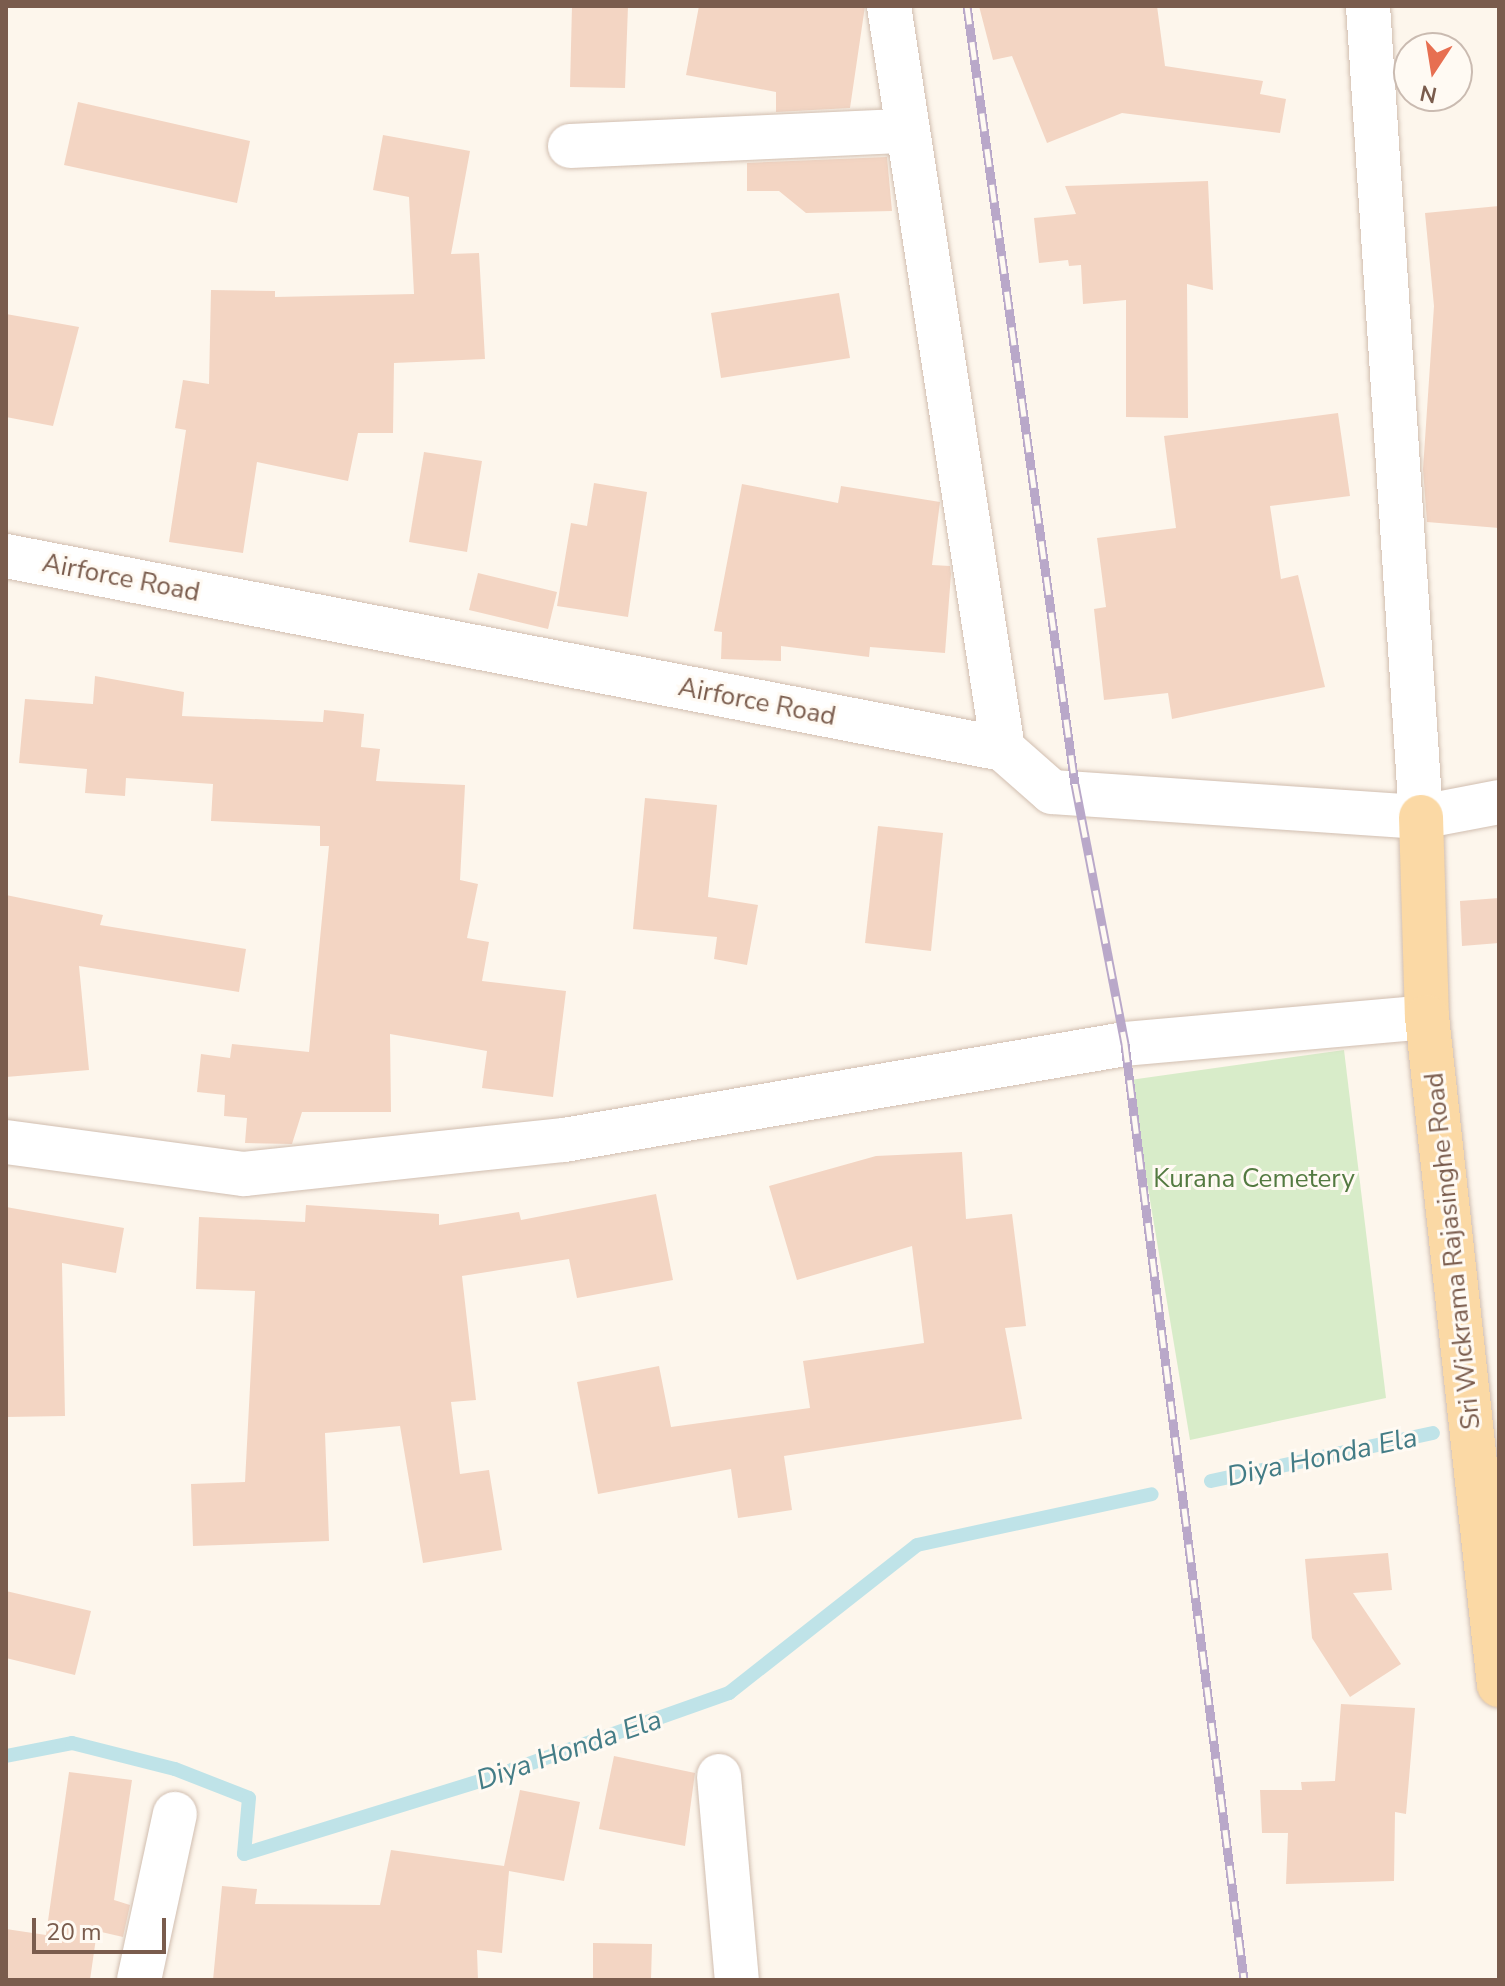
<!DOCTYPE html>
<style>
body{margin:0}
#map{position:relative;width:1505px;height:1986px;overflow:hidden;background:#fdf6ec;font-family:"Nunito Sans",sans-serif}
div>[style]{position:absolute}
.green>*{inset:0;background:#d8ecc9}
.stream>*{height:14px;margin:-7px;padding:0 7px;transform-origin:7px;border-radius:7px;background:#bfe3e8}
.building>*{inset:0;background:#f3d5c3}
.roads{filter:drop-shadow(0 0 2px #d1beb0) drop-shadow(0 0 2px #d1beb0)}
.minor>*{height:44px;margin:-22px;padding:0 22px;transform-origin:22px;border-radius:22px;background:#fff}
.major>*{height:44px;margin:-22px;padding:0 22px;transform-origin:22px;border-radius:22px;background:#fbd9a5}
.rail>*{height:9px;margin-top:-4.5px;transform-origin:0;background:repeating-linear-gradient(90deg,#fffaf3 0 18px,#b9a8c9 0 36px);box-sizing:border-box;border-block:2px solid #b9a8c9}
span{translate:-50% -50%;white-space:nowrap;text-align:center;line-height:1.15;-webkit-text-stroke:6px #fffaf3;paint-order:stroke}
.street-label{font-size:26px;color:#7a5c4d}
.park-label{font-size:26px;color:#537a41}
.water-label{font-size:28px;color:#437c86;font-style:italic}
.frame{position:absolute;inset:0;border:8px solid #7a5c4d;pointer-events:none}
.north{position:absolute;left:1393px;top:32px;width:80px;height:80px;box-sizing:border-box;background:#fffaf3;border:2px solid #cabbb1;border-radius:50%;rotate:192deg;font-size:22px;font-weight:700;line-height:32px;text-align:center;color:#7a5c4d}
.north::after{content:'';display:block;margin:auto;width:28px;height:36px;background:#e76f51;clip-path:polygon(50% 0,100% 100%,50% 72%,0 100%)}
.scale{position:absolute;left:32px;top:1918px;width:134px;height:36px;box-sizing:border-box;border:4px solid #7a5c4d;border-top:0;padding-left:10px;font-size:24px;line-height:28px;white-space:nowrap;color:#7a5c4d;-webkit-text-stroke:6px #fffaf3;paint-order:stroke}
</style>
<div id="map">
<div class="green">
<i style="clip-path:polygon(1344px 1050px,1386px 1398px,1190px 1440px,1130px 1080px)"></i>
</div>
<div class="stream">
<i style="left:1211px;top:1481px;width:227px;rotate:-12.2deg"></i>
<i style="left:6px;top:1756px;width:67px;rotate:-11.1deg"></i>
<i style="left:72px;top:1743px;width:106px;rotate:14.2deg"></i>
<i style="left:175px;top:1769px;width:79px;rotate:21.4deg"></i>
<i style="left:249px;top:1798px;width:56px;rotate:95.1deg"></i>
<i style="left:244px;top:1854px;width:257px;rotate:-17.2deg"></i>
<i style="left:489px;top:1778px;width:255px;rotate:-19.5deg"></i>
<i style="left:729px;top:1693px;width:239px;rotate:-38.2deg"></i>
<i style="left:917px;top:1545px;width:240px;rotate:-12.2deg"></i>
</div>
<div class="building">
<i style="clip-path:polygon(572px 6px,628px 6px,625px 88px,570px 87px)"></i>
<i style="clip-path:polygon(699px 6px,865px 6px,850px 108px,776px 112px,776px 92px,686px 75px)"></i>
<i style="clip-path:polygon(979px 6px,1157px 6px,1165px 66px,1263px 81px,1260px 94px,1286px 99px,1280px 133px,1122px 113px,1047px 143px,1012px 56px,993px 60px)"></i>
<i style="clip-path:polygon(78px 102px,250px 141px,237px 203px,64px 165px)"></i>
<i style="clip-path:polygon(383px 135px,470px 151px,451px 254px,479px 253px,485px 359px,394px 363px,393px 433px,358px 433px,348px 481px,257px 462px,243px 553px,169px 542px,186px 430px,175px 428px,183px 380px,209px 384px,211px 290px,275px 291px,275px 297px,414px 294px,409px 197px,373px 190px)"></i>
<i style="clip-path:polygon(887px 157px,892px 211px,806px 213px,779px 191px,747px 191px,747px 163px)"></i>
<i style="clip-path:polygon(1208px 181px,1213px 290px,1187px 284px,1188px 418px,1126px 417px,1126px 300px,1083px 304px,1081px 265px,1069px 266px,1068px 260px,1039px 263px,1034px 218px,1076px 214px,1065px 186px)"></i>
<i style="clip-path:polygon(1499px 206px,1499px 528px,1427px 522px,1423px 469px,1434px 306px,1425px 213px)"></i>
<i style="clip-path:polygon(839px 293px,850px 358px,721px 378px,711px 313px)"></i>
<i style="clip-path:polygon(6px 314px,79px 327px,53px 426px,6px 417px)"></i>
<i style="clip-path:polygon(1338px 413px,1350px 496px,1270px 506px,1281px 579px,1298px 575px,1325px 687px,1172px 719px,1168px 693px,1104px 700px,1094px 609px,1106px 607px,1097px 538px,1176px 528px,1164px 436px)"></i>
<i style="clip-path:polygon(424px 452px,482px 461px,467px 552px,409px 542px)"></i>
<i style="clip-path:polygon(594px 483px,647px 492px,628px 617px,557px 606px,571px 523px,587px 526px)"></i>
<i style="clip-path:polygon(742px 484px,838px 503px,841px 486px,940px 502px,932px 565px,950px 566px,951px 574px,945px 653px,870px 647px,869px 657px,781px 646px,781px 661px,721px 659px,722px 632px,714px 631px)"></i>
<i style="clip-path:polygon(478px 573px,557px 592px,548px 629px,469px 610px)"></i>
<i style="clip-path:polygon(95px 676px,184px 692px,182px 716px,323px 722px,324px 710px,364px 714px,361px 747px,380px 749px,376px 781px,465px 785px,460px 880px,478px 884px,467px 938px,489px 942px,482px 981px,566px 991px,553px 1097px,482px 1088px,487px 1051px,390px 1034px,391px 1112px,302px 1112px,292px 1144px,245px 1143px,247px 1118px,224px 1116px,225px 1095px,197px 1092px,201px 1054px,230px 1058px,232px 1044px,309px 1052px,329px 846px,320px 846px,320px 826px,211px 821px,213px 784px,126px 778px,125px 796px,85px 793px,87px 769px,19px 763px,25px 699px,93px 704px)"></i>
<i style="clip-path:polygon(645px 798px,717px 805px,708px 897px,758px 905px,747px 965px,714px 959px,717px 937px,633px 929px)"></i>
<i style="clip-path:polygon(878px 826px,943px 833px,931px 951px,865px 943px)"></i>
<i style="clip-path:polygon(6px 895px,103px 915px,100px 925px,246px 949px,239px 992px,79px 966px,89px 1070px,6px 1077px)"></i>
<i style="clip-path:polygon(1499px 898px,1499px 943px,1462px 946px,1460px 901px)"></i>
<i style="clip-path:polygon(962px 1152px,966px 1219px,1012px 1214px,1026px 1326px,1005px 1328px,1022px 1419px,784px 1456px,792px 1510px,738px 1518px,731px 1469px,598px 1494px,577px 1382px,659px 1366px,671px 1427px,810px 1408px,803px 1361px,924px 1343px,912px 1246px,797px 1280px,769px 1186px,876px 1156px)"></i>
<i style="clip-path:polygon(656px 1194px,673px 1280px,577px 1298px,569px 1259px,462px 1276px,476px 1400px,451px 1402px,460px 1474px,489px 1470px,502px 1550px,423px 1563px,400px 1426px,325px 1433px,329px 1541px,193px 1546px,191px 1484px,245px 1482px,255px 1291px,196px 1289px,199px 1217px,305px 1222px,306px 1205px,439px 1214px,439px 1225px,519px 1212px,521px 1220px)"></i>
<i style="clip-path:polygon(6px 1207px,124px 1228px,116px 1273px,62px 1263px,65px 1416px,6px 1417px)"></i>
<i style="clip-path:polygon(1388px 1553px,1392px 1590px,1353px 1593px,1401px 1664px,1350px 1697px,1312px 1638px,1305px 1559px)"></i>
<i style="clip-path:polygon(6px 1591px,91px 1611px,75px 1675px,6px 1658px)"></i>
<i style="clip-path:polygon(1341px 1704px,1415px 1708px,1406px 1814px,1395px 1812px,1394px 1881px,1286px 1884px,1288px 1833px,1262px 1833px,1260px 1790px,1302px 1790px,1301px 1782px,1335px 1781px)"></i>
<i style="clip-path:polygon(614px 1756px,695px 1773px,685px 1846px,599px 1829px)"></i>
<i style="clip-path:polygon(69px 1772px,132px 1780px,114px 1900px,130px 1905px,123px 1937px,97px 1931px,90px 1980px,6px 1980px,6px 1929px,46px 1935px)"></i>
<i style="clip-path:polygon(520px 1790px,580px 1802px,564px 1881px,509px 1871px,502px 1953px,477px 1950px,478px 1980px,213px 1980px,222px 1886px,257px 1889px,255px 1904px,380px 1905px,391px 1850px,504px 1866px)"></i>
<i style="clip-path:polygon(593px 1943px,652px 1944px,651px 1980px,593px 1980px)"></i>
</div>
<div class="roads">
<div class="minor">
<i style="left:889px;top:6px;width:752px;rotate:81.28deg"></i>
<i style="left:1368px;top:6px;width:813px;rotate:86.26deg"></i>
<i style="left:570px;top:146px;width:336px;rotate:-2.6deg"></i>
<i style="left:6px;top:556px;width:1016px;rotate:10.96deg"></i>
<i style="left:1003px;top:749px;width:65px;rotate:41.3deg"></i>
<i style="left:1052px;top:792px;width:370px;rotate:3.9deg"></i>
<i style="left:1421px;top:817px;width:79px;rotate:-10.9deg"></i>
<i style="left:6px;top:1142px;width:240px;rotate:7.7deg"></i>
<i style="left:244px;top:1174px;width:322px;rotate:-6.1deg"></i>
<i style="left:564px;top:1140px;width:569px;rotate:-9.71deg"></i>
<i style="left:1125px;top:1044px;width:303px;rotate:-5.1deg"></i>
<i style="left:719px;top:1776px;width:205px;rotate:85deg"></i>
<i style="left:139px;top:1980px;width:170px;rotate:-77.8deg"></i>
</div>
<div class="major">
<i style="left:1421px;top:817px;width:200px;rotate:88.3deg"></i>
<i style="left:1427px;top:1017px;width:672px;rotate:83.85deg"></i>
</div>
</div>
<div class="rail">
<i style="left:967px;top:6px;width:785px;rotate:82.1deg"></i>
<i style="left:1075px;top:784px;width:265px;rotate:79.1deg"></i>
<i style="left:1125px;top:1044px;width:944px;rotate:82.75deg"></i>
</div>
<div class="street-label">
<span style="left:121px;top:578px;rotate:11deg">Airforce Road</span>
<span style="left:757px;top:702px;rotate:11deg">Airforce Road</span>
<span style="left:1453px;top:1251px;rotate:-96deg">Sri Wickrama Rajasinghe Road</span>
</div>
<div class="park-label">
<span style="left:1254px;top:1179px">Kurana Cemetery</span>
</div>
<div class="water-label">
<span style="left:1322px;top:1457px;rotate:-12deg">Diya Honda Ela</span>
<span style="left:569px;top:1750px;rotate:-19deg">Diya Honda Ela</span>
</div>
<div class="frame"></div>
<div class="north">N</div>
<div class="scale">20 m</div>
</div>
